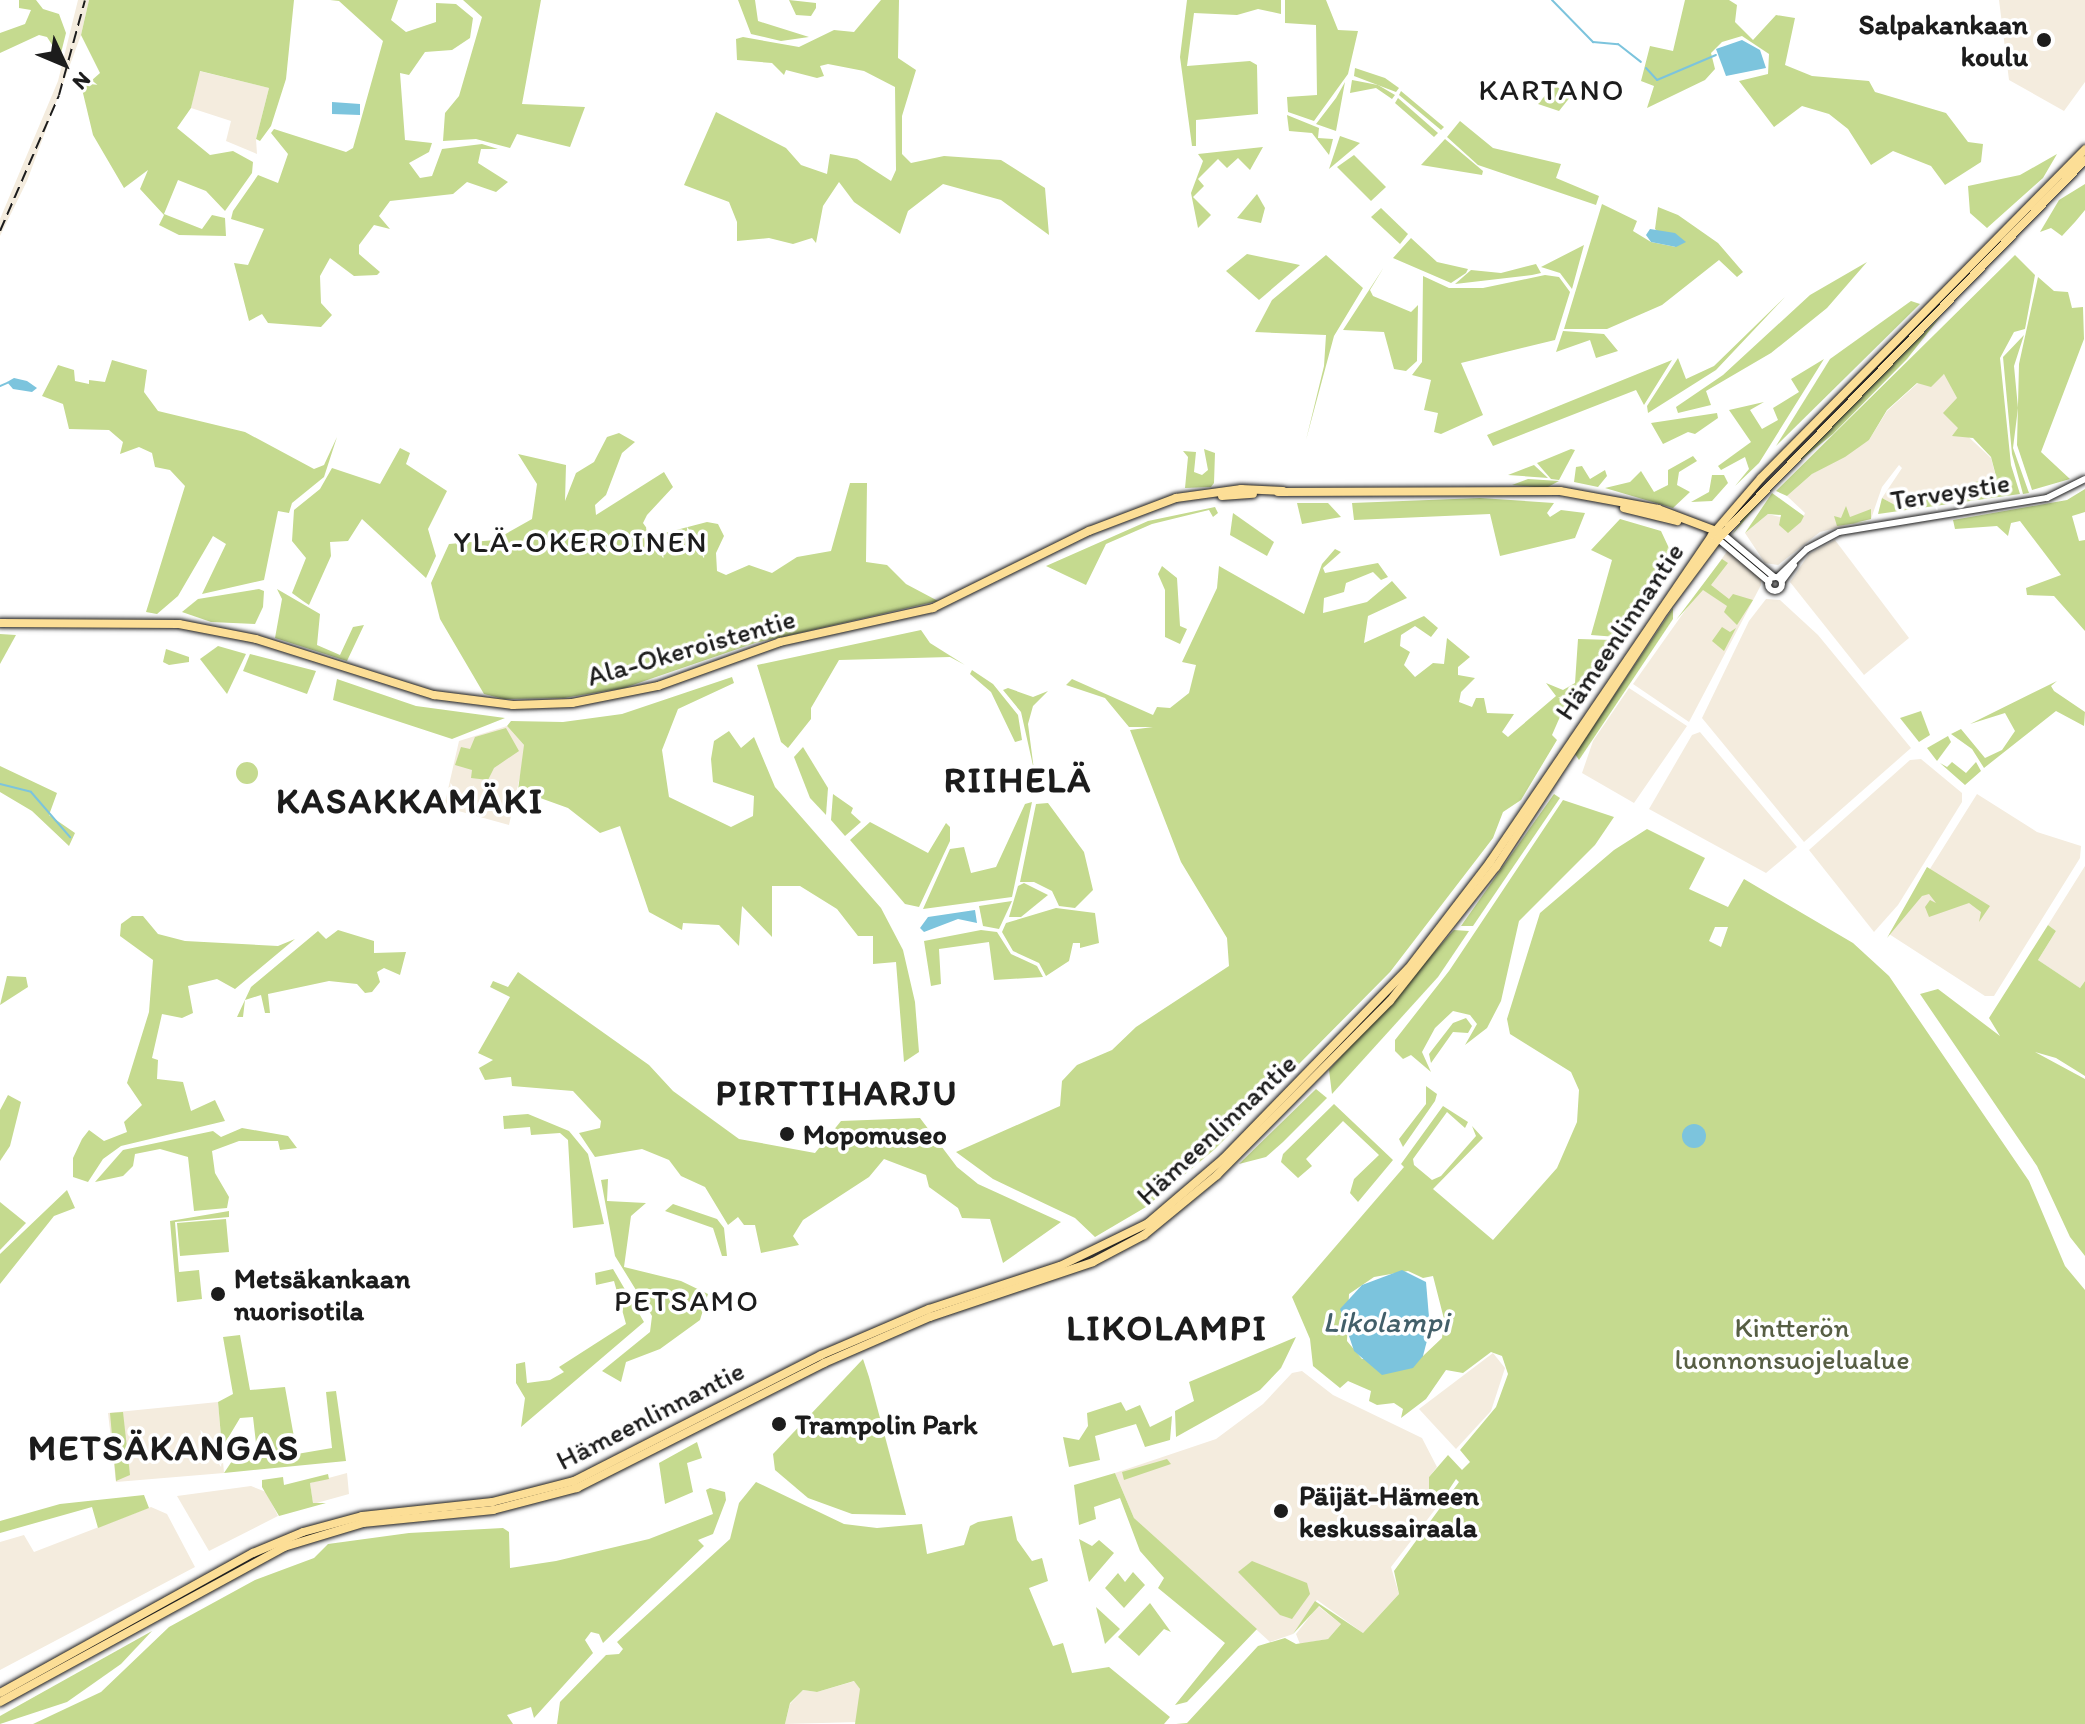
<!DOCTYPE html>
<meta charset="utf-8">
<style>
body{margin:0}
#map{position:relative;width:2085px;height:1724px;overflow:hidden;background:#fff;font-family:Itim,sans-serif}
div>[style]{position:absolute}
.built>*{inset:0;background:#f4ecde}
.green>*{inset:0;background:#c5da8f}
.round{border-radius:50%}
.water>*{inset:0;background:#7cc4dd}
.stream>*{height:2px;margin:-1px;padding:0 1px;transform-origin:1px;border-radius:1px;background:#7cc4dd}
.roads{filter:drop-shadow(0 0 2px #1c1c1c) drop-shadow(0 0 2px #1c1c1c)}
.secondary>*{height:6px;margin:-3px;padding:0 3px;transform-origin:3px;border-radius:3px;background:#fff}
.secondary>.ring{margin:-3px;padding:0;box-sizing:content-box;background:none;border:6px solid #fff;border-radius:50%}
.primary>*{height:8px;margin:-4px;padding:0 4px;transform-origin:4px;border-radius:4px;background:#fcde96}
.rail>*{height:2px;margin-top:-1px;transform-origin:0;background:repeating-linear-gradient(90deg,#1c1c1c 0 12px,transparent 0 18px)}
.dots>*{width:22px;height:22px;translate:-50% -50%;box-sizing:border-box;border:4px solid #fff;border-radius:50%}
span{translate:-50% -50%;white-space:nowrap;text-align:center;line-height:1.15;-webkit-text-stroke:7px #fff;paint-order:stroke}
.poi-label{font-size:28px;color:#1c1c1c;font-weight:700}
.right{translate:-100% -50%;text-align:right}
.left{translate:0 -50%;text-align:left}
.street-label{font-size:28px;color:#1c1c1c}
.park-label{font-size:28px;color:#575e44}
.neighbourhood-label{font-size:30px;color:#1c1c1c;letter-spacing:2px}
.water-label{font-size:30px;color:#425f69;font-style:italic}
.district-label{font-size:36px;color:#1c1c1c;font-weight:700;letter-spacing:2px}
.north{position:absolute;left:24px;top:24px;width:80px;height:80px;-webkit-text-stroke:6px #fff;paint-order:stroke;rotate:134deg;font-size:22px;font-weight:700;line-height:32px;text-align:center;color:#1c1c1c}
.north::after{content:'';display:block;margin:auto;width:28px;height:36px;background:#1c1c1c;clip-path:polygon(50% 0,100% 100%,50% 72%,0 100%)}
</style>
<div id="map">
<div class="built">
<i style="clip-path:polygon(78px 0,89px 0,81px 35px,27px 181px,0 236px,0 219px,58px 81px)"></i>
<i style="clip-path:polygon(1999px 0,2085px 0,2085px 82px,2064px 111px,2009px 80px)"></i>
<i style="clip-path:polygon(199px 71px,269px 88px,256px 139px,257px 154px,226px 141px,231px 121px,191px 108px)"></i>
<i style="clip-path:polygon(1945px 374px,1957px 398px,1959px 428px,1991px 458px,1996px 477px,1895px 505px,1882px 498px,1902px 468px,1899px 465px,1882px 487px,1871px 519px,1820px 532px,1778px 565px,1765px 563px,1745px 533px,1768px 514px,1801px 522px,1805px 513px,1787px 496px,1812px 474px,1869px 440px,1887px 411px,1918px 383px)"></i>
<i style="clip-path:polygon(1835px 540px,1909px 638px,1864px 675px,1790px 582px,1809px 554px)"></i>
<i style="clip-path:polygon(1728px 550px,1761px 577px,1761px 585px,1689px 722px,1633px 684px)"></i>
<i style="clip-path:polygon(1766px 599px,1780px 600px,1818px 635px,1911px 748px,1804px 842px,1702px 718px,1749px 621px)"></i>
<i style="clip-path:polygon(1629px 688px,1687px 726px,1634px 803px,1582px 773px,1593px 741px)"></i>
<i style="clip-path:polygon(507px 726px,524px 745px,525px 754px,509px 825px,444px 807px,459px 741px)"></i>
<i style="clip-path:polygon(1700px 732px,1797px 847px,1766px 873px,1649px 809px,1692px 735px)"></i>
<i style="clip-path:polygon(1921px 759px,1962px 793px,1962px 802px,1898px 905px,1874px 932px,1809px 850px,1910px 760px)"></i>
<i style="clip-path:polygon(1977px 794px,2037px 832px,2081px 846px,2080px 858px,1994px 996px,1985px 996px,1889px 934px)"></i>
<i style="clip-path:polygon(2085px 866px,2085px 981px,2080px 988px,2038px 960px,2056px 931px,2048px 925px)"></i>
<i style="clip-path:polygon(1493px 1353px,1505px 1368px,1491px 1411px,1456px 1449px,1419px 1409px)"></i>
<i style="clip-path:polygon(1302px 1371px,1333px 1395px,1422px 1438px,1437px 1467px,1429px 1477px,1429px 1489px,1440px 1503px,1391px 1567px,1399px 1594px,1363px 1633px,1317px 1600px,1293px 1634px,1270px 1642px,1134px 1518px,1115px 1473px,1216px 1439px,1263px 1404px,1292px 1373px)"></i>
<i style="clip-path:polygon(218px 1402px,224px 1473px,116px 1482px,108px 1413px)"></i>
<i style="clip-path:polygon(347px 1473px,349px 1494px,313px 1504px,310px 1483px)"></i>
<i style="clip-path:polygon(251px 1486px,266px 1492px,278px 1516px,209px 1551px,177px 1496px)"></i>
<i style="clip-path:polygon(151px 1507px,167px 1514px,195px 1567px,0 1670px,0 1542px,24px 1535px,34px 1552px)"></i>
<i style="clip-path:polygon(1318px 1606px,1341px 1624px,1328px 1639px,1300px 1644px,1296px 1634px)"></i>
<i style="clip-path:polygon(855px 1681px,860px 1689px,859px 1722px,785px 1724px,790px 1704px,803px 1690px,817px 1692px)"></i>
</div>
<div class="green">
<i style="clip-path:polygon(19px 0,36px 0,43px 9px,59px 14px,66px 33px,60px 57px,47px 37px,39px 35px,0 53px,0 33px,25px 24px,31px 10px,19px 8px)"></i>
<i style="clip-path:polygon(89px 0,294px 0,286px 79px,271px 126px,260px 141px,256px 139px,269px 88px,200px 71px,191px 108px,177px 128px,210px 155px,233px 151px,253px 162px,252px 173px,225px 211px,206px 191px,178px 180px,164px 214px,202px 229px,212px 215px,225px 218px,226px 236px,179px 235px,159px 225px,164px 215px,140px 189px,148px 170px,124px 188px,93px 135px,82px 89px,100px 73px,81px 35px)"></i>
<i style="clip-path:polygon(330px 0,398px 0,391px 20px,406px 32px,436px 22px,436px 3px,456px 4px,473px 18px,470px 38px,452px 50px,425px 52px,409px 75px,400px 73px,405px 140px,432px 143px,429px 152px,409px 163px,420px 178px,432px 176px,442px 149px,482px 144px,498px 149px,481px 149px,478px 163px,508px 182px,496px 192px,467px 182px,453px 194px,390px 201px,379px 216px,390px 229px,374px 225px,359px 245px,359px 254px,380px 272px,377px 275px,354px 276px,330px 258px,320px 276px,321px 303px,332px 315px,321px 327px,268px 323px,262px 314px,249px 321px,234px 263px,248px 265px,264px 229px,231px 219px,233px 211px,258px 175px,278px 183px,288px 154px,271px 133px,274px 129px,346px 152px,353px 148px,383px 41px,339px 1px)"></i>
<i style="clip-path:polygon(463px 0,541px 0,522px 104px,585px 107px,570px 147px,517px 134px,510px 148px,476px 139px,443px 141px,445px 113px,459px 96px,482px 17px)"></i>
<i style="clip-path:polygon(738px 0,755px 0,758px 21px,809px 37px,781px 41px,751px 34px)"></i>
<i style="clip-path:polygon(789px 0,816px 3px,816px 8px,811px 16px,796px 15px)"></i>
<i style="clip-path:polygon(881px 0,899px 0,898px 58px,916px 70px,902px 116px,902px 154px,911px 163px,944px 156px,1001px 160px,1045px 188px,1049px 235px,1001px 200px,943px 184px,908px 211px,900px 234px,854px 202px,839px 182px,823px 206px,816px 243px,812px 238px,793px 244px,769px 238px,737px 241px,737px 222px,729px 202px,684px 185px,716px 112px,786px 148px,801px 165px,827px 174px,830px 154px,857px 159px,891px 181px,896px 170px,895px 87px,864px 71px,828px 64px,820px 66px,824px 76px,817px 78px,786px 70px,784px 75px,772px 63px,737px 60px,736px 39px,743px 37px,799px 47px,834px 30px,854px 32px)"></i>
<i style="clip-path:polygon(1187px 0,1281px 0,1281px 14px,1258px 9px,1237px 15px,1194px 13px,1187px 66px,1250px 61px,1257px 65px,1258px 114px,1196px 120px,1196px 146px,1192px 146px,1180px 57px)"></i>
<i style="clip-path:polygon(1285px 0,1326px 0,1338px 30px,1358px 31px,1348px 74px,1314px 121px,1288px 112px,1287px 97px,1317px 95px,1316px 25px,1285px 23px)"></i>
<i style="clip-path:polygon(1685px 0,1729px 0,1737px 5px,1735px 22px,1753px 40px,1776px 15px,1795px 18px,1785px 65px,1812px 76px,1869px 81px,1875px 92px,1946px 113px,1968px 142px,1983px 144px,1981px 162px,1945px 185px,1931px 166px,1893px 151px,1871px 165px,1848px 129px,1829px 114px,1802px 106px,1774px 127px,1739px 81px,1768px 74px,1769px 54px,1742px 36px,1722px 42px,1711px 53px,1715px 69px,1705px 80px,1647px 108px,1654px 86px,1641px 81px,1650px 46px,1673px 51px)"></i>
<i style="clip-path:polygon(1355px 68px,1385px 78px,1399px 88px,1396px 92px,1354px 76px)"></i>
<i style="clip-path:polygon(1352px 80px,1378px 85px,1395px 95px,1392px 99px,1376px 88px,1350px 93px)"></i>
<i style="clip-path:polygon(1345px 82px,1336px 131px,1316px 124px,1336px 98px)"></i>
<i style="clip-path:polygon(1554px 85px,1571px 96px,1559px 111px,1538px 104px)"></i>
<i style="clip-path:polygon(1401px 91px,1444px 127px,1441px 130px,1399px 95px)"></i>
<i style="clip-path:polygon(1398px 98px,1438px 133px,1434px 137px,1395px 103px)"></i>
<i style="clip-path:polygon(1287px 115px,1319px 128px,1318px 138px,1333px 139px,1329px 155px,1312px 133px,1289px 131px)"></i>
<i style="clip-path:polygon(1460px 121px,1493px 148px,1561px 164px,1556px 178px,1599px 196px,1596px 205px,1478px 165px,1447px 137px)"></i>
<i style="clip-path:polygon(1340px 136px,1360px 143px,1329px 169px)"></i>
<i style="clip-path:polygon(1445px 139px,1483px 171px,1482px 175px,1421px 165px)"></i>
<i style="clip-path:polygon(1263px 147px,1250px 170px,1238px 158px,1227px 168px,1218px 159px,1198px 179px,1204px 186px,1193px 197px,1211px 215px,1198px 228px,1191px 193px,1203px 161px,1198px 154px)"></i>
<i style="clip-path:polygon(2057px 154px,2043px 178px,1987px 228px,1970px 213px,1968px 186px,2020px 175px)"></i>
<i style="clip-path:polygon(1354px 155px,1386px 187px,1371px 201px,1337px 167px)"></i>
<i style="clip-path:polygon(2085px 184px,2085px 210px,2075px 222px,2062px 236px,2051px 228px,2040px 232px,2059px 200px)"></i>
<i style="clip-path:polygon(1257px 194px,1265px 208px,1261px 223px,1237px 218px)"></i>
<i style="clip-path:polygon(1602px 204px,1637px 221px,1633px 231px,1651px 242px,1676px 247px,1655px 229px,1658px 207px,1678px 215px,1718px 243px,1743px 272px,1737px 277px,1719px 260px,1662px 305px,1607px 329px,1564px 329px)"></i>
<i style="clip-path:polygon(1381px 208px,1408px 234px,1400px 244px,1371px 217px)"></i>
<i style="clip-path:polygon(1411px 238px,1437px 262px,1468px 269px,1466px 273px,1451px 283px,1393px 258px)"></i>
<i style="clip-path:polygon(1584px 245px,1572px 289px,1560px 273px,1541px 267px)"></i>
<i style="clip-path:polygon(1247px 254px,1300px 265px,1259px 300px,1226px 271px)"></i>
<i style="clip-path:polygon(1326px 255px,1363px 288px,1334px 336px,1306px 440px,1324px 366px,1326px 335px,1255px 332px,1272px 300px)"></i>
<i style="clip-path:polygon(2015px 255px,2035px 275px,2025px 329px,2014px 332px,2000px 358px,2011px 465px,2020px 494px,1878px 514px,1882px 498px,1895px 505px,1996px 476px,1991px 457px,1973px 438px,1952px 436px,1958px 428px,1943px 413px,1957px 398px,1944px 374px,1931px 387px,1917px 383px,1887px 410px,1869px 440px,1845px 457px,1812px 474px,1787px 496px,1776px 491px)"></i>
<i style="clip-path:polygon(1867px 262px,1827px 308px,1771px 353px,1706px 391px,1711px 405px,1678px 413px,1676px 407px,1723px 375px,1810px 295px)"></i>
<i style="clip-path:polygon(1536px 264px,1541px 273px,1532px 275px,1455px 284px,1471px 270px,1501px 273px)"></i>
<i style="clip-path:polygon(1384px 267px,1370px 290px,1373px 296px,1411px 312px,1418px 305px,1417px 361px,1406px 371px,1394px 369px,1384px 332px,1343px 330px)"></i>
<i style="clip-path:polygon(1545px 275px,1559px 277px,1570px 292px,1555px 340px,1461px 363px,1483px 415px,1441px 434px,1434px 432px,1438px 413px,1424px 410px,1431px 380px,1412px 375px,1422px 362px,1423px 276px,1449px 288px,1483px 288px)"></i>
<i style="clip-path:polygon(2038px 277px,2054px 291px,2068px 292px,2072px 308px,2083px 307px,2084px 339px,2041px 452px,2070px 479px,2032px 490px,2017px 445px,2019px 364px)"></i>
<i style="clip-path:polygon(1785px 297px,1716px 370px,1648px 413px,1647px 406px,1678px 358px,1686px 379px,1714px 366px)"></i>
<i style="clip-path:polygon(1911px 301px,1920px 304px,1776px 446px,1830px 359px)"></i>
<i style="clip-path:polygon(1941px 316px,1907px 359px,1833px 434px,1785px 473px,1732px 535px,1754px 502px)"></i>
<i style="clip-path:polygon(1563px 331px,1604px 334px,1618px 351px,1596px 358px,1590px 340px,1556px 352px)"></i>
<i style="clip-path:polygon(2024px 335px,2014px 366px,2018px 408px,2013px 448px,2029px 493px,2023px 494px,2012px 454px,2003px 357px)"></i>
<i style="clip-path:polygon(1824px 359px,1759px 463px,1735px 486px,1749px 469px,1745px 457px,1721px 470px,1718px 466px,1751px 442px,1729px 410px,1764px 402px,1750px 410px,1762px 429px,1778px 420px,1773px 408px,1799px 392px,1791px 379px)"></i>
<i style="clip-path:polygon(112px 360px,147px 370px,144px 392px,158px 411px,245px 432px,314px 469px,324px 465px,337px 437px,324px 477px,292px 503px,289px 513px,278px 511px,264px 580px,202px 594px,226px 544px,213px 536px,178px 596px,157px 614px,146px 612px,185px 486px,170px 470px,155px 467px,152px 453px,139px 447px,120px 454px,123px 442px,109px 430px,69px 429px,63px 404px,42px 396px,58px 365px,74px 370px,75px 381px,89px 384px,89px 380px,105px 382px)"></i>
<i style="clip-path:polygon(1672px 360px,1644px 405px,1636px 390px,1493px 446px,1487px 435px)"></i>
<i style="clip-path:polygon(1717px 413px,1718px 418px,1695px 434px,1688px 432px,1663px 444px,1651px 423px)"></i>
<i style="clip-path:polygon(619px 433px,635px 442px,622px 453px,606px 495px,595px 505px,596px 515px,664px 472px,673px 487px,647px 515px,643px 523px,648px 530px,657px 535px,707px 522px,718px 524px,724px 536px,716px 553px,717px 571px,726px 575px,749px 565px,772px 573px,797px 557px,831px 551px,850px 483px,867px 483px,866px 562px,887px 565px,906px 584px,938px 601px,755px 643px,624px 688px,564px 698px,504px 699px,484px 694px,440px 619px,431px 583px,449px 544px,495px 540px,532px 519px,537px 484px,518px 454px,566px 465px,565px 501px,576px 473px,594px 462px,607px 437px)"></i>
<i style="clip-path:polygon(400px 448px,410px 453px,406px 464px,447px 491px,428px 529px,436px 556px,426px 578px,362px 519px,348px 541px,330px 542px,331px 556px,309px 605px,303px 601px,292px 593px,306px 558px,292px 541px,294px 510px,320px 489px,332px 468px,380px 484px)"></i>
<i style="clip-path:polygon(1204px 449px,1215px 453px,1214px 483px,1211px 487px,1185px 488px,1188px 457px,1183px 451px,1196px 452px,1194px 472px,1202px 475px,1208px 470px)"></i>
<i style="clip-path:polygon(1571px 449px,1575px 450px,1559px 480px,1551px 479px,1537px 463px)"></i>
<i style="clip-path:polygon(1693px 456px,1697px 461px,1679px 472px,1677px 485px,1690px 492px,1673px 508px,1605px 488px,1630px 482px,1641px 471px,1654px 492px,1668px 485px,1668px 470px)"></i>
<i style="clip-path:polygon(1534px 465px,1548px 478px,1508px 475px)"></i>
<i style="clip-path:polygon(1582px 466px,1590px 479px,1605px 470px,1607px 476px,1598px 487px,1574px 482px,1576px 467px)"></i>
<i style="clip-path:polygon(1712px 475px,1724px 475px,1728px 483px,1712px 501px,1691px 502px,1709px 492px)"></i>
<i style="clip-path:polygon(1528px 479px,1559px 481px,1546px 488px,1512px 485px)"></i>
<i style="clip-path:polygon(2085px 489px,2085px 512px,2072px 516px,2079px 541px,2085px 540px,2085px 631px,2054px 596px,2027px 595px,2026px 588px,2061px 575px,2020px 521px,2011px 523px,2008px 536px,1997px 526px,1955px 529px,1953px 520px,2067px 500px)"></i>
<i style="clip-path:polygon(1772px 493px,1804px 516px,1801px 522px,1788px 533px,1779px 525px,1781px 515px,1768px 514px,1745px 533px)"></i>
<i style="clip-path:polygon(1480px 498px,1554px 503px,1547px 513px,1550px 517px,1561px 510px,1585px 513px,1575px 538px,1500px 556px,1490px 514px,1354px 520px,1352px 503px)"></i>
<i style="clip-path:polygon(1297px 503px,1328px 503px,1341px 517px,1302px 524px)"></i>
<i style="clip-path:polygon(1846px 506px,1850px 517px,1871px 509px,1871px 519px,1854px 523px,1871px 521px,1837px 526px,1834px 516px,1841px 518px)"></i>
<i style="clip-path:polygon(1215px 507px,1218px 513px,1213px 517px,1209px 510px,1152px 524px,1106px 544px,1086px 585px,1046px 566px,1148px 521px)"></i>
<i style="clip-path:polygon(1233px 513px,1274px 542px,1267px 556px,1230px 535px)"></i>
<i style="clip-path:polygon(1620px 519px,1661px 531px,1675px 561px,1617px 637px,1591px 635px,1612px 560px,1591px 550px)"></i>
<i style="clip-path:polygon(1335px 549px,1341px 552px,1323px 568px,1325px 573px,1378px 563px,1388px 577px,1381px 580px,1373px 572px,1346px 583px,1344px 592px,1324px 598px,1323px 613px,1367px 602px,1392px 581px,1407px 598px,1368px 616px,1364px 643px,1424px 616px,1438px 628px,1431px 637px,1415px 626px,1401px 635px,1400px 646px,1410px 652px,1404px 665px,1415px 677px,1433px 663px,1444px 664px,1447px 638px,1470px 657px,1458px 667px,1458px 675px,1475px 678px,1461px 692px,1459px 702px,1472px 707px,1476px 698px,1484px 698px,1487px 713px,1514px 714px,1502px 732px,1508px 737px,1556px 696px,1546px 683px,1563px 690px,1575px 683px,1578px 639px,1613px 640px,1579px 703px,1558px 697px,1566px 703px,1552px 735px,1557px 740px,1521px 800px,1503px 812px,1493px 838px,1390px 972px,1215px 1149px,1146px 1207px,1095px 1237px,1075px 1218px,993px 1179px,956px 1152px,1060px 1106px,1062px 1081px,1077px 1065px,1112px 1050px,1136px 1027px,1229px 966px,1227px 938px,1181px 862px,1130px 730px,1153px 727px,1129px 727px,1105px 698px,1066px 685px,1072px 679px,1153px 715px,1157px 707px,1170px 708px,1189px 693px,1196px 665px,1182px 662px,1217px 588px,1219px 566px,1304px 614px,1322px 564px)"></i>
<i style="clip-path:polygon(1722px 559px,1728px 563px,1711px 585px,1729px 599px,1733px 594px,1753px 600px,1737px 625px,1724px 612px,1727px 606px,1703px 590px,1676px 620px)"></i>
<i style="clip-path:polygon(1162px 566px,1177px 578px,1180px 626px,1187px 629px,1180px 644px,1165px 637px,1165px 590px,1158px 574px)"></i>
<i style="clip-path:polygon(259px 589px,264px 591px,263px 607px,255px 624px,211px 622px,182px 612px,198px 599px)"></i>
<i style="clip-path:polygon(277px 589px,320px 614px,317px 645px,340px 655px,353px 627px,364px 625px,347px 661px,275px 638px,282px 599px)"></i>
<i style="clip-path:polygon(1673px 608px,1673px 619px,1579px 760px,1575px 754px)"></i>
<i style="clip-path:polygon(1722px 627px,1730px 632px,1736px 628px,1724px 651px,1712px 641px)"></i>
<i style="clip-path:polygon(921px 630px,930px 643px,965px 665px,950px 657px,839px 660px,811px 708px,811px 719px,788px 748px,781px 742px,757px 665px)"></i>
<i style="clip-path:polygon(0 634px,16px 635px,0 664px)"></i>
<i style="clip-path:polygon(218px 646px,246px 654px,227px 694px,200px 659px)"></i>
<i style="clip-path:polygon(166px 649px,189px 657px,189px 662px,169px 665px,163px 662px)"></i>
<i style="clip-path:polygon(250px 654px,316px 671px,307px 694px,243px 671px)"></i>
<i style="clip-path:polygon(972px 670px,993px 684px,1018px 715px,1022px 740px,1015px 742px,991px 692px,970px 674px)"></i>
<i style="clip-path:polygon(732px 677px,734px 683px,678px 709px,662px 750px,669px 797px,731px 827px,753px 816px,754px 796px,713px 782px,711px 759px,714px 741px,729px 731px,741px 748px,754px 737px,775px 787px,881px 908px,903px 950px,915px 1002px,919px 1052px,904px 1062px,896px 962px,873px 964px,873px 936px,858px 936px,837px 909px,800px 886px,772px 886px,772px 937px,742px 906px,739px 946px,719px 925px,683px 923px,682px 930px,649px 912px,620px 826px,600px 833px,568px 808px,518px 790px,524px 745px,507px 726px,511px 721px,563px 722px,622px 714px)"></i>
<i style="clip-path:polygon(337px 679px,416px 706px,505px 718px,452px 739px,333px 700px)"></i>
<i style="clip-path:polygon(2057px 681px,2051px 686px,2054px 691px,2085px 712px,2084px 726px,2056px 711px,1984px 768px,1972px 749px,1951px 734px,1961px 729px,1985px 758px,2002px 750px,2015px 731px,2005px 713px,1970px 724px)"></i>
<i style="clip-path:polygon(1008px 688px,1033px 697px,1048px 691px,1033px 706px,1028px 724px,1034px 770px,1021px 712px,1003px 690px)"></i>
<i style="clip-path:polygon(1921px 711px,1930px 735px,1919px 742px,1900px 718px)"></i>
<i style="clip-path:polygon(506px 728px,519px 751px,494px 768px,488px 780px,471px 778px,472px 770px,455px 765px,461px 747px,470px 749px,475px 737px)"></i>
<i style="clip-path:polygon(1948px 736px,1951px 742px,1937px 761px,1927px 748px)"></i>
<i style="clip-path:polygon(803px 747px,828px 788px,826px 815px,810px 798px,794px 757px)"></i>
<i style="clip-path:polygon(1952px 762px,1966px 773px,1976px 762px,1981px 771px,1965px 785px,1940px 763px,1947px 767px)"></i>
<i class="round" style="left:236px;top:762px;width:22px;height:22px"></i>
<i style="clip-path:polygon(0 766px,57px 793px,49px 815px,75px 833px,69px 846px,32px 811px,0 792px)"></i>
<i style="clip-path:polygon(833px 794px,853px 808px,851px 813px,861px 822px,845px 836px,831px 820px)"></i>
<i style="clip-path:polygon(1554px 794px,1560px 798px,1473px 926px,1461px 926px)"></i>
<i style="clip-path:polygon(1563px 800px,1614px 817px,1595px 845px,1519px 921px,1501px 1001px,1487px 1028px,1465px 1045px,1477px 1024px,1470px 1015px,1453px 1011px,1435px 1028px,1422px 1052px,1431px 1072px,1411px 1055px,1403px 1059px,1395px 1051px,1395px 1040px,1449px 971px)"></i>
<i style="clip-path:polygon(1032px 802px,1012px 897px,923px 909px,950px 849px,964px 847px,971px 873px,996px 867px,1025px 804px)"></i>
<i style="clip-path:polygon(1048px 803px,1084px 852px,1093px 890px,1075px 908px,1059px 906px,1052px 891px,1034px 882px,1020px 882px,1036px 804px)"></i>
<i style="clip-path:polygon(870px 822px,928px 853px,946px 823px,950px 827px,950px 841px,919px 907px,905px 904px,850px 840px)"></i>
<i style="clip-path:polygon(evenodd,1647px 829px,1705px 858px,1689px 889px,1728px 907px,1744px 879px,1853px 943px,1889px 976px,2029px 1181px,2065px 1266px,2085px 1290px,2085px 1724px,1176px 1724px,1187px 1723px,1258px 1646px,1285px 1638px,1296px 1644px,1328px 1639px,1341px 1624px,1319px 1606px,1293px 1634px,1315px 1601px,1363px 1633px,1399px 1594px,1394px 1571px,1459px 1482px,1456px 1479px,1440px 1503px,1429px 1489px,1429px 1477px,1448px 1455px,1462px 1470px,1470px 1462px,1460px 1450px,1496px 1407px,1508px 1374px,1502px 1356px,1491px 1352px,1463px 1373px,1446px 1370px,1426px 1399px,1401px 1418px,1403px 1409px,1394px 1403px,1377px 1405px,1369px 1401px,1371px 1391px,1348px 1381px,1340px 1388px,1313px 1366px,1310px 1339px,1292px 1297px,1404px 1167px,1401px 1164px,1443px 1106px,1468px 1122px,1465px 1128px,1447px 1112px,1413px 1159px,1414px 1165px,1432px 1180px,1441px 1176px,1476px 1136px,1472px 1126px,1483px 1138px,1433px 1189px,1493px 1240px,1557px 1168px,1577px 1122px,1579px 1090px,1571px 1072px,1510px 1034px,1507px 1019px,1540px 913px,1614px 850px,1647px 829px,1715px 927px,1728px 927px,1721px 947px,1709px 941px,1715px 927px,1647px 829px,1408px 1271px,1423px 1278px,1433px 1276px,1444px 1319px,1442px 1338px,1423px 1356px,1362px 1359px,1347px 1341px,1349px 1294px,1374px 1277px,1408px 1271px)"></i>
<i style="clip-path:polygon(1927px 867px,1990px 906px,1979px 922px,1981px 912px,1969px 903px,1929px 917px,1925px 907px,1930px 900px,1936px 903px,1929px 894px,1922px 896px,1887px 938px)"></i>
<i style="clip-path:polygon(1024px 883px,1048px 895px,1021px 917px,1009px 917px,1018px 886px)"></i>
<i style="clip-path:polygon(1012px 901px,999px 929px,983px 926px,979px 906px)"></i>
<i style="clip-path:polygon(1056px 908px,1095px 913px,1099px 943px,1080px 948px,1080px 943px,1073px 943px,1069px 961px,1046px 976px,1039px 963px,1013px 951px,1002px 932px,1006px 923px)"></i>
<i style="clip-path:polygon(132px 916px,143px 916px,158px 934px,185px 941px,278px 946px,295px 939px,235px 989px,217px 979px,188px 986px,193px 1013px,182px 1018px,162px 1014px,152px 1058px,158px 1060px,157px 1079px,183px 1082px,191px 1111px,215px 1100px,225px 1121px,121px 1146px,103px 1159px,88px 1182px,73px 1177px,73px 1158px,82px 1139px,89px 1130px,104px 1141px,127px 1132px,124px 1122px,142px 1105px,127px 1083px,149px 1012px,153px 960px,120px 936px,121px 924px)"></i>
<i style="clip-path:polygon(2048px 925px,2056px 931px,2038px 960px,2080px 988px,2085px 981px,2085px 1076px,2056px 1058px,2035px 1052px,2085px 1079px,2085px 1256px,2070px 1237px,2037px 1166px,1920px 994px,1938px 989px,2000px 1036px,1989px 1018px)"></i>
<i style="clip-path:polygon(338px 930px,374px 941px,374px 953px,406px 952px,400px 975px,384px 968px,377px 972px,380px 982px,372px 992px,365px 993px,357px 984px,329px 981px,268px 994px,270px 1013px,265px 1013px,261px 995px,245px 1000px,243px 1017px,237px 1017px,251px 987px,318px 931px,326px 939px)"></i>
<i style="clip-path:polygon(981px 930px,997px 932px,1011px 954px,1037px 966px,1043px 977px,994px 980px,989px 942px,939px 949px,941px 984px,931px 986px,924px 941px)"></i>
<i style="clip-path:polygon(1454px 930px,1469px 931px,1438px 977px,1332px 1094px,1329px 1070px)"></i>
<i style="clip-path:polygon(518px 972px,649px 1065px,673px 1091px,739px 1139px,815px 1153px,841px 1121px,920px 1118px,957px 1167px,978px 1184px,1061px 1222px,1003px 1263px,990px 1219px,962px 1218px,958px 1208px,929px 1187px,926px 1175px,884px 1159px,869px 1177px,803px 1220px,793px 1236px,799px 1245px,761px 1253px,755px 1225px,744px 1225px,738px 1217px,728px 1225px,705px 1187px,681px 1176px,669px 1160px,642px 1149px,595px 1157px,579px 1133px,600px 1128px,601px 1121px,573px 1091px,512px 1086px,511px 1077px,485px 1080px,479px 1068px,493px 1060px,478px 1053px,510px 997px,490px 987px,493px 981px,508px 987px)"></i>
<i style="clip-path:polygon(7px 976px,26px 977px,28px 987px,0 1005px)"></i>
<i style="clip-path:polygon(1466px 1018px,1472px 1026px,1468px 1033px,1453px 1032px,1431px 1063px,1429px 1054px,1453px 1023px)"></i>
<i style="clip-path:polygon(1426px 1086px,1437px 1094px,1435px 1101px,1403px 1147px,1399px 1139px,1426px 1104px)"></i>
<i style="clip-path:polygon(1316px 1089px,1327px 1098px,1283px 1142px,1266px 1157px,1239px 1164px)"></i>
<i style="clip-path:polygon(8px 1095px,21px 1102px,10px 1146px,0 1161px,0 1110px)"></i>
<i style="clip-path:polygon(1334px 1104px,1393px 1160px,1358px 1202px,1350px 1193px,1354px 1179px,1379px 1155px,1343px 1121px,1306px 1159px,1312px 1166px,1298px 1178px,1281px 1162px,1283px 1154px)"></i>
<i style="clip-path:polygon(528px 1114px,569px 1131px,588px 1154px,604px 1224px,573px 1228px,568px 1140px,560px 1133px,531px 1135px,530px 1127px,504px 1129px,503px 1116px)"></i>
<i style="clip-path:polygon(242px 1128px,288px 1136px,297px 1148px,280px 1150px,278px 1141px,239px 1141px,212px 1151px,215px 1173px,229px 1197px,227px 1208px,194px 1211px,188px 1157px,160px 1149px,135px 1154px,133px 1166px,123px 1176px,95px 1182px,123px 1150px,213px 1131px,221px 1137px)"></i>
<i style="clip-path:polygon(608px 1179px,607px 1201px,646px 1203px,631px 1216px,624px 1267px,681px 1281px,708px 1294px,700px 1320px,660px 1349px,626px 1362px,621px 1382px,602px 1371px,650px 1332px,652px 1316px,615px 1256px,601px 1180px)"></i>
<i style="clip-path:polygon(67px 1190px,75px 1208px,54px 1216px,0 1284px,0 1254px)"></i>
<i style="clip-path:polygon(0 1202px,26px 1223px,0 1250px)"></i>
<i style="clip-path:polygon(673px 1204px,717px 1219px,724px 1228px,727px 1256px,722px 1256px,713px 1228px,665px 1211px)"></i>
<i style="clip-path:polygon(229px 1211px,229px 1217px,175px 1222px,179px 1272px,199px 1270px,202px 1299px,177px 1302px,170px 1221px)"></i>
<i style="clip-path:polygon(226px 1219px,229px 1252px,180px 1256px,177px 1223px)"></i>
<i style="clip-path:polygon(613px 1269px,644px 1322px,521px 1427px,525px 1398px,516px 1383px,516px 1364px,525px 1362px,527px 1383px,550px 1380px,564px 1372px,559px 1367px,626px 1324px,614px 1281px,596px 1285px,595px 1273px)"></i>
<i style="clip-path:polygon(240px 1335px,250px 1390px,285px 1387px,297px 1454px,332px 1448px,326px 1392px,336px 1391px,346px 1461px,224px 1473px,236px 1455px,257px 1452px,253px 1417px,240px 1418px,222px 1448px,218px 1402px,233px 1394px,223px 1337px)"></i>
<i style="clip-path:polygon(1296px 1337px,1281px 1368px,1260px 1390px,1176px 1437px,1175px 1411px,1194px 1401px,1189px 1382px)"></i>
<i style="clip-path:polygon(863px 1359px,869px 1377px,906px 1515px,852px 1514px,808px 1498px,775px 1470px,773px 1454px)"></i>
<i style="clip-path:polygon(1121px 1402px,1126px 1411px,1140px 1405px,1150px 1427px,1172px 1416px,1170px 1440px,1145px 1447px,1136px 1424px,1095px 1436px,1100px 1460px,1069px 1467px,1063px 1437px,1079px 1440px,1088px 1426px,1087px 1413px)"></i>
<i style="clip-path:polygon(123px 1412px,130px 1475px,116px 1481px,110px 1413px)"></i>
<i style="clip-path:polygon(697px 1442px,702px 1458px,687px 1463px,693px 1492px,665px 1504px,659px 1463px)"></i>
<i style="clip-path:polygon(1167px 1459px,1171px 1464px,1124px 1480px,1122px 1472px)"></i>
<i style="clip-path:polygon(1115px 1473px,1134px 1518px,1257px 1629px,1187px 1702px,1175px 1705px,1225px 1643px,1158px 1588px,1164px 1578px,1140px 1551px,1120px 1498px,1094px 1507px,1096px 1519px,1079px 1525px,1074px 1485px)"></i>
<i style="clip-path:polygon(328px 1474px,329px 1479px,310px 1483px,313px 1503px,326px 1503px,279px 1516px,262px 1487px,262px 1480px,283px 1477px,284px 1485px)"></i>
<i style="clip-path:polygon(756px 1482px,844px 1524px,877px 1528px,922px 1524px,927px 1554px,964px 1545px,970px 1526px,978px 1522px,1012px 1516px,1017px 1540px,1032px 1561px,1042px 1558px,1048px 1581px,1029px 1588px,1053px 1646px,1063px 1643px,1072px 1673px,1109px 1667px,1170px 1717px,1164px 1724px,855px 1724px,860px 1689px,854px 1681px,817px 1692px,803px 1690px,790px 1703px,785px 1724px,557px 1724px,560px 1702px,606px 1655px,619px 1654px,623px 1649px,617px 1642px,730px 1539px,739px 1503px)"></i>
<i style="clip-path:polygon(710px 1488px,725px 1492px,726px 1500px,713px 1534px,698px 1540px,704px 1546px,603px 1643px,599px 1634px,591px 1632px,585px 1640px,593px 1653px,534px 1718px,531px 1707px,507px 1715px,513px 1724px,33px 1724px,101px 1692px,169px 1627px,255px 1580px,314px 1558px,328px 1544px,409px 1533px,503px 1528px,509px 1532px,510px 1568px,556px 1561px,649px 1539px,713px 1514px,706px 1490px)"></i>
<i style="clip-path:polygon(144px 1495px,149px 1508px,98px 1528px,92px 1507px,0 1533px,0 1521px,60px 1504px)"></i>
<i style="clip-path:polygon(1079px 1539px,1092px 1546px,1099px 1540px,1114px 1553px,1089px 1582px)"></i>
<i style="clip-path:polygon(1252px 1561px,1307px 1583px,1310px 1594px,1292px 1619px,1280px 1615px,1238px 1572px)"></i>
<i style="clip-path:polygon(1133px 1572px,1145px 1585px,1124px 1608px,1105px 1588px,1118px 1573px,1125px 1582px)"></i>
<i style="clip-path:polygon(1150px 1603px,1171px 1632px,1164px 1629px,1139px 1656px,1118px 1637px)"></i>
<i style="clip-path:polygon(1096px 1607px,1120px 1629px,1105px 1644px)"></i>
<i style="clip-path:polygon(152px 1631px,121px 1664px,67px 1702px,0 1724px,0 1716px)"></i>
</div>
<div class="water">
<i style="clip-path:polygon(1742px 40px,1760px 50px,1766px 68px,1726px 76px,1716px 49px)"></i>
<i style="clip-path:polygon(332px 102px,360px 104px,360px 115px,332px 114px)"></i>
<i style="clip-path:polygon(1650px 229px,1675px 233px,1686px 242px,1676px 247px,1651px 242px,1646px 235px)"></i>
<i style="clip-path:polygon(14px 378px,27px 381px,37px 388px,32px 392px,13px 389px,7px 382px)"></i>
<i style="clip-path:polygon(975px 910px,977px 923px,958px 919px,924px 932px,920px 928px,928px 917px)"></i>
<i class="round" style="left:1682px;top:1124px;width:24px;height:24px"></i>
<i style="clip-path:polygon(1402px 1270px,1426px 1282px,1430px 1329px,1423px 1356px,1413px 1368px,1382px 1375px,1354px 1351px,1340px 1309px,1362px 1285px)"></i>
</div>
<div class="stream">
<i style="left:1552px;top:0;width:59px;rotate:45.7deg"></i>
<i style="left:1593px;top:42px;width:25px;rotate:5deg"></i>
<i style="left:1618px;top:44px;width:29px;rotate:38deg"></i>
<i style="left:1646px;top:68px;width:16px;rotate:47deg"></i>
<i style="left:1657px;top:80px;width:64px;rotate:-23deg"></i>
<i style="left:0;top:386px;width:8px;rotate:-23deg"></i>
<i style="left:0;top:784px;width:32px;rotate:14deg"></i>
<i style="left:31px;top:792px;width:60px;rotate:49.1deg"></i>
</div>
<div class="roads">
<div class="secondary">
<i style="left:1723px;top:534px;width:67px;rotate:40.1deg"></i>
<i style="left:1718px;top:539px;width:67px;rotate:40.1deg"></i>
<i style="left:1778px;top:577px;width:40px;rotate:-44deg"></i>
<i style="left:1807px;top:549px;width:36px;rotate:-28deg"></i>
<i style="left:1839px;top:532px;width:211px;rotate:-9.3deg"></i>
<i style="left:2047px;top:498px;width:42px;rotate:-26.6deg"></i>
<i class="ring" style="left:1768px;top:577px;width:8px;height:8px"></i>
<i style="left:1782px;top:581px;width:20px;rotate:-53deg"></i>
</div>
<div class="primary">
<i style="left:1278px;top:492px;width:282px;rotate:-0.2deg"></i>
<i style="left:1560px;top:491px;width:100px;rotate:10.4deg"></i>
<i style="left:1658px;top:509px;width:65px;rotate:20.7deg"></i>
<i style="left:1222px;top:496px;width:31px;rotate:-4deg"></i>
<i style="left:1624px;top:508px;width:55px;rotate:13.8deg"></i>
<i style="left:0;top:623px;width:179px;rotate:0.3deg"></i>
<i style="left:179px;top:624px;width:78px;rotate:11deg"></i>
<i style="left:256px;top:639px;width:187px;rotate:17.5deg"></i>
<i style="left:434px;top:695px;width:80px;rotate:7.2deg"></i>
<i style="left:513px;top:705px;width:59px;rotate:-1.9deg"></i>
<i style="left:572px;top:703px;width:88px;rotate:-11.2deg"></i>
<i style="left:658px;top:686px;width:130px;rotate:-19.8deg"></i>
<i style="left:780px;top:642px;width:157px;rotate:-12.5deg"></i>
<i style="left:933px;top:608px;width:174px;rotate:-26.3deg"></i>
<i style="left:1089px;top:531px;width:93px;rotate:-20.8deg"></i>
<i style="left:1176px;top:498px;width:66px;rotate:-7.9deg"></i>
<i style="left:1241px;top:489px;width:42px;rotate:2.7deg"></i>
<i style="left:0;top:1693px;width:289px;rotate:-29deg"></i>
<i style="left:253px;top:1553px;width:54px;rotate:-22.8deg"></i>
<i style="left:303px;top:1532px;width:61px;rotate:-15.2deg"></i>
<i style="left:362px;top:1516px;width:131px;rotate:-6.1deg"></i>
<i style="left:492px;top:1502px;width:85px;rotate:-14.4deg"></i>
<i style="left:574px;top:1481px;width:277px;rotate:-27deg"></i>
<i style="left:821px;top:1355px;width:117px;rotate:-23.1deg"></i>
<i style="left:929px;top:1309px;width:138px;rotate:-18.2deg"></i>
<i style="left:1060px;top:1266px;width:98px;rotate:-26deg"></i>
<i style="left:1148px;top:1223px;width:99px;rotate:-40.5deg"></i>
<i style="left:1223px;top:1159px;width:265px;rotate:-45.8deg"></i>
<i style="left:1408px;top:969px;width:135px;rotate:-52.5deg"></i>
<i style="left:1490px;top:862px;width:395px;rotate:-55.8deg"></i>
<i style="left:1712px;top:535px;width:75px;rotate:-49.3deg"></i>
<i style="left:1761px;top:478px;width:462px;rotate:-45.4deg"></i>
<i style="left:0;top:1702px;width:324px;rotate:-28.6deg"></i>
<i style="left:284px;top:1547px;width:83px;rotate:-16.9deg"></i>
<i style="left:363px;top:1523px;width:131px;rotate:-5.7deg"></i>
<i style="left:493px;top:1510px;width:87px;rotate:-14.7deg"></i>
<i style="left:577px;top:1488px;width:277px;rotate:-26.8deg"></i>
<i style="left:824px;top:1363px;width:116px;rotate:-23.5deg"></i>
<i style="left:930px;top:1317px;width:172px;rotate:-18.6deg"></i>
<i style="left:1093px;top:1262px;width:58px;rotate:-27.9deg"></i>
<i style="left:1144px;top:1235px;width:94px;rotate:-39.4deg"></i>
<i style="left:1217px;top:1175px;width:245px;rotate:-45.2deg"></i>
<i style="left:1390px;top:1001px;width:171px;rotate:-51.7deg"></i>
<i style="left:1496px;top:867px;width:308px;rotate:-56.7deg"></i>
<i style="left:1665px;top:610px;width:89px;rotate:-53.3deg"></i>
<i style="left:1718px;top:539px;width:528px;rotate:-45.92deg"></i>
</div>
</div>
<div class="rail">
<i style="left:0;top:231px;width:148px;rotate:-66.5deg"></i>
<i style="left:59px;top:95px;width:98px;rotate:-74.7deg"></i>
</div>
<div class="dots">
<i style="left:2044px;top:40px;background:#1c1c1c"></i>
<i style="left:787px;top:1134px;background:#1c1c1c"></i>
<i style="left:218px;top:1294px;background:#1c1c1c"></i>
<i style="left:779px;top:1424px;background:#1c1c1c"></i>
<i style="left:1281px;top:1511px;background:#1c1c1c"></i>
</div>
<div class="poi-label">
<span class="right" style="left:2028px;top:40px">Salpakankaan<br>koulu</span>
<span class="left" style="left:803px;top:1134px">Mopomuseo</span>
<span class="left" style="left:234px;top:1294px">Metsäkankaan<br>nuorisotila</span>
<span class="left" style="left:795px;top:1424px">Trampolin Park</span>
<span class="left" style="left:1299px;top:1511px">Päijät-Hämeen<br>keskussairaala</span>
</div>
<div class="street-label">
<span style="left:1950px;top:491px;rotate:-9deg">Terveystie</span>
<span style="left:1619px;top:631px;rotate:-56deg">Hämeenlinnantie</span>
<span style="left:691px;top:647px;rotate:-16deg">Ala-Okeroistentie</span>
<span style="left:1216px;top:1129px;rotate:-43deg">Hämeenlinnantie</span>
<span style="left:650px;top:1415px;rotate:-27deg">Hämeenlinnantie</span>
</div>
<div class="park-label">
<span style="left:1792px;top:1343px">Kintterön<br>luonnonsuojelualue</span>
</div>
<div class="neighbourhood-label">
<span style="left:1552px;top:90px">KARTANO</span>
<span style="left:581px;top:542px">YLÄ-OKEROINEN</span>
<span style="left:687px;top:1301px">PETSAMO</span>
</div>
<div class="water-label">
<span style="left:1386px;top:1322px">Likolampi</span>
</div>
<div class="district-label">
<span style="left:1018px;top:780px">RIIHELÄ</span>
<span style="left:410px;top:801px">KASAKKAMÄKI</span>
<span style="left:837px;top:1093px">PIRTTIHARJU</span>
<span style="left:1167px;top:1328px">LIKOLAMPI</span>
<span style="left:164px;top:1448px">METSÄKANGAS</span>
</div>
<div class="north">N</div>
</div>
